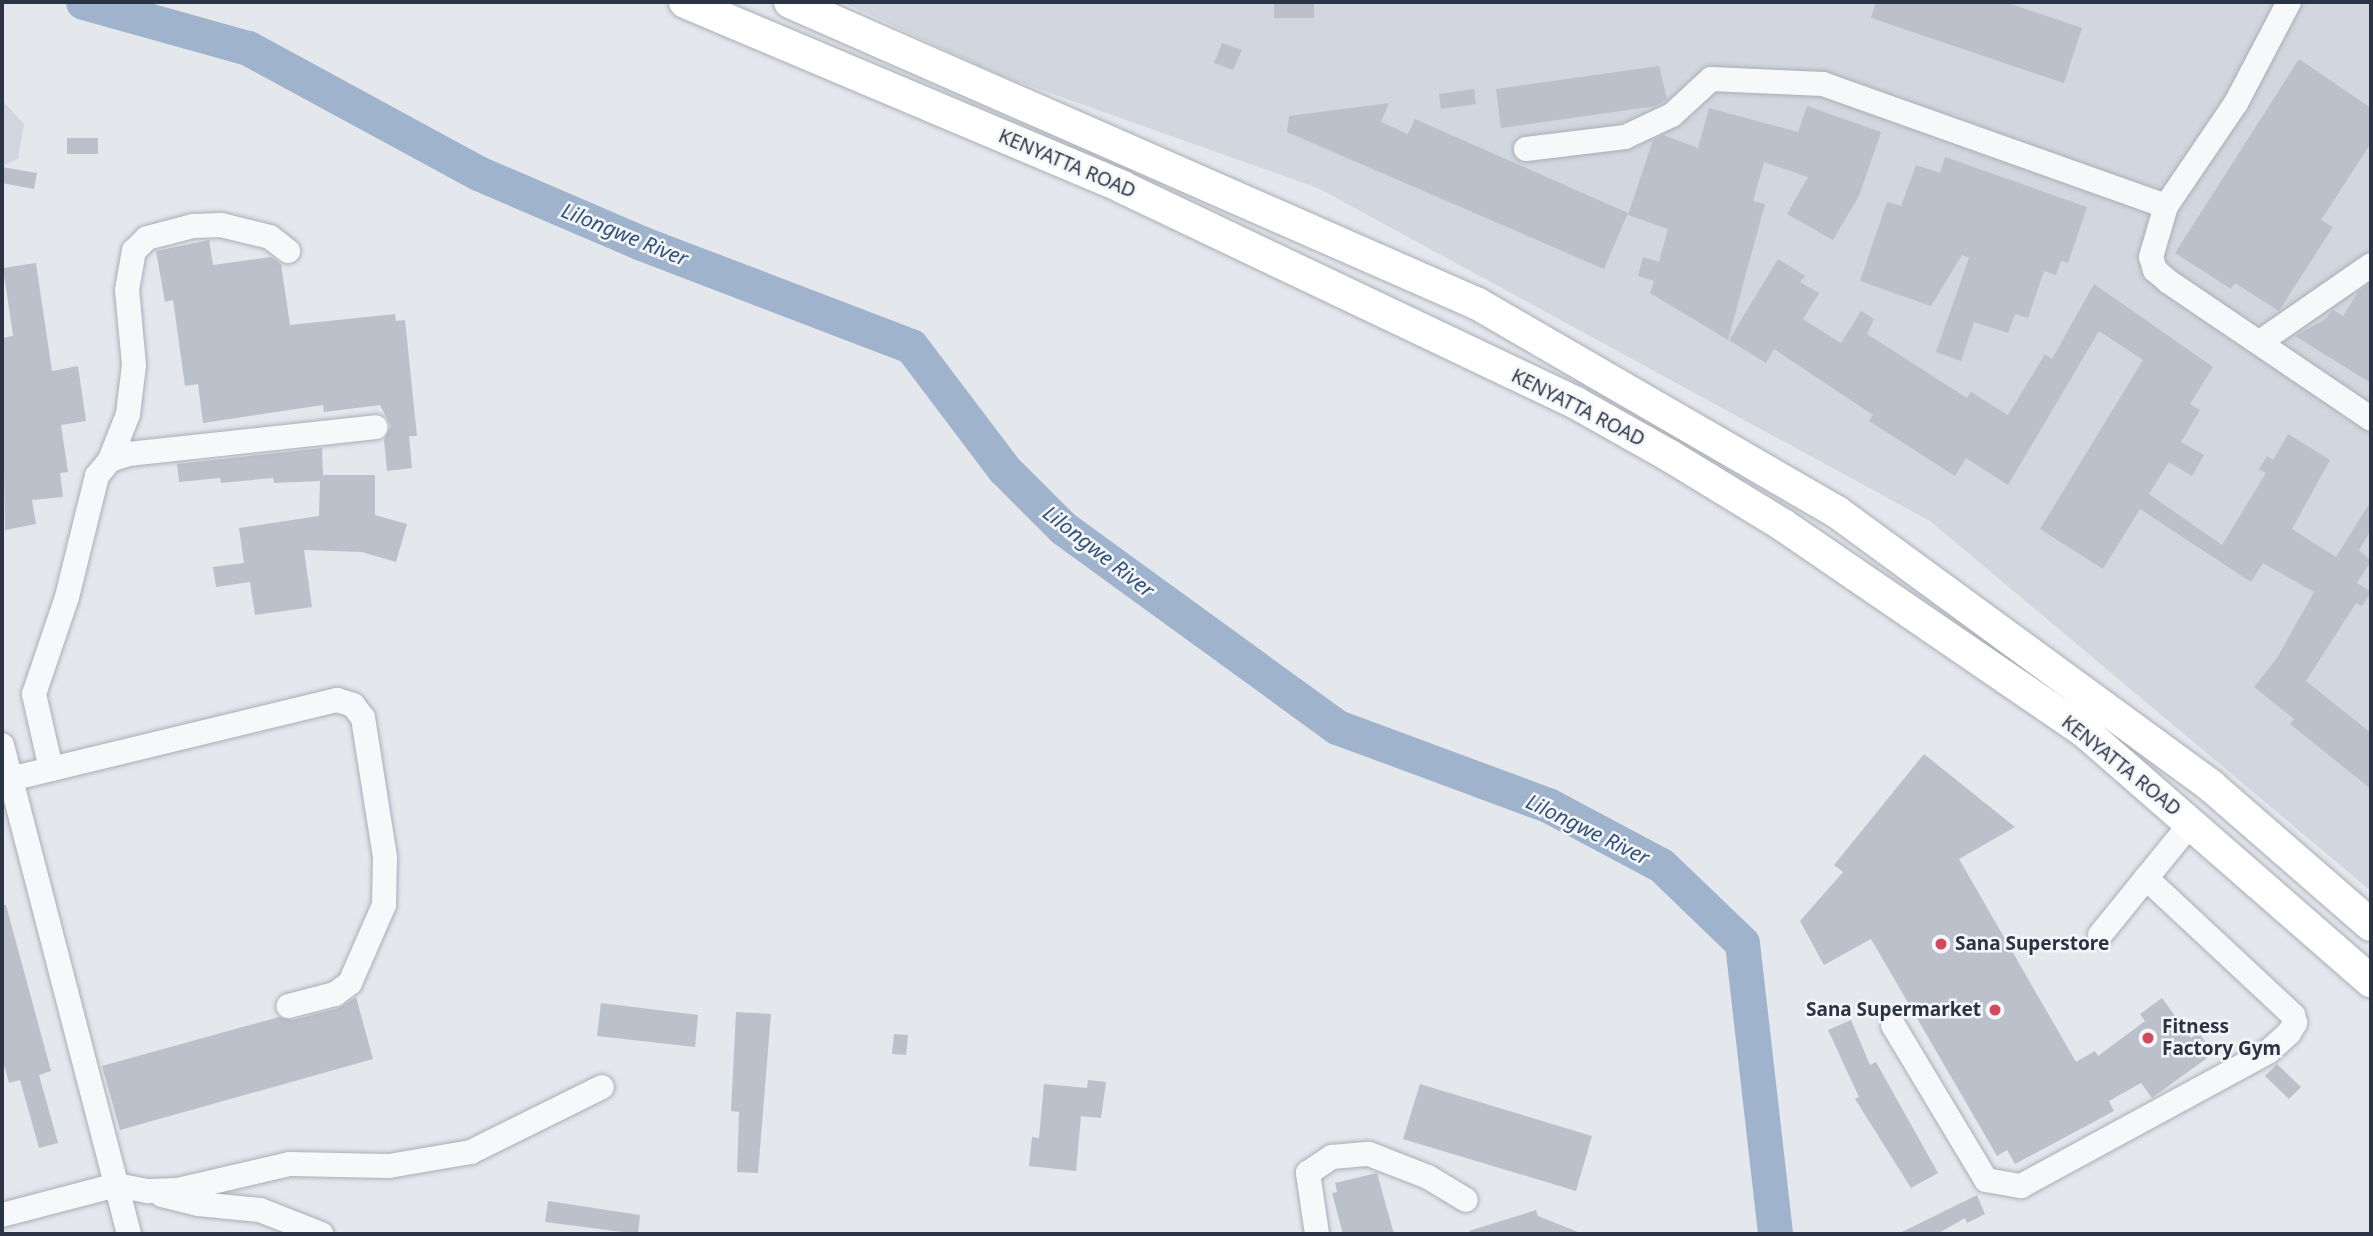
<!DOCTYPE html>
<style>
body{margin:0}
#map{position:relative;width:2373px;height:1236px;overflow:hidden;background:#e4e7ec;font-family:"Noto Sans",sans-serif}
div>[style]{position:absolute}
.built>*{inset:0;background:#d2d6de}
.river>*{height:35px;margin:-17.5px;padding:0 17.5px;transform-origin:17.5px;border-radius:17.5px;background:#9fb4cc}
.building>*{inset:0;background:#bbc0ca}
.roads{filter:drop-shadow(0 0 2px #a9aeb7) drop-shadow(0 0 2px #a9aeb7)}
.minor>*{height:24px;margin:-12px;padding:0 12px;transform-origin:12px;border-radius:12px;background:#f7f8fa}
.major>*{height:32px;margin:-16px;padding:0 16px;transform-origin:16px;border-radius:16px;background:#fff}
.dots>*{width:19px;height:19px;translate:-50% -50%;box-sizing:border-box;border:4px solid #f4f6f9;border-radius:50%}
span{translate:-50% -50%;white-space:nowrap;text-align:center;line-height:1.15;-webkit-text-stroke:5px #f4f6f9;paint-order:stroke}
.street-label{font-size:19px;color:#2b3445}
.poi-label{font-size:19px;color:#2b3445;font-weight:700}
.left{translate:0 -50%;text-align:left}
.right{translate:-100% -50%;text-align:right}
.water-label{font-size:21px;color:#34527a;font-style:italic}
.frame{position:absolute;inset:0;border:4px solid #2b3445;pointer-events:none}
</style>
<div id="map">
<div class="built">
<i style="clip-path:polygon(842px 2px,2371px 2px,2371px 891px,1930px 521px,1318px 188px,1002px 76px)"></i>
<i style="clip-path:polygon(2px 100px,24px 124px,18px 159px,2px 166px)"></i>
</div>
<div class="river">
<i style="left:83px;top:2px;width:171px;rotate:15.6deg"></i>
<i style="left:248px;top:48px;width:262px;rotate:28.5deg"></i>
<i style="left:478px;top:173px;width:177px;rotate:23.2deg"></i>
<i style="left:641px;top:243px;width:289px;rotate:20.9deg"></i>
<i style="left:911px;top:346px;width:154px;rotate:52.9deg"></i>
<i style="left:1004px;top:469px;width:83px;rotate:45deg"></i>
<i style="left:1063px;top:528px;width:339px;rotate:36deg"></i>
<i style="left:1337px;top:727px;width:225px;rotate:20.3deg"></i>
<i style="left:1548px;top:805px;width:128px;rotate:28deg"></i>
<i style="left:1661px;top:865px;width:112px;rotate:43.9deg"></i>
<i style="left:1742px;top:943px;width:293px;rotate:83.5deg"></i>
</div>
<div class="building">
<i style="clip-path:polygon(1274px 2px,1314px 2px,1314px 18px,1274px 18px)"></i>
<i style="clip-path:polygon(1876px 2px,2005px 2px,2082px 28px,2064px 83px,1871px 18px)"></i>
<i style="clip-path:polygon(1222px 43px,1242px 50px,1233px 70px,1214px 63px)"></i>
<i style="clip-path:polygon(2299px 59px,2371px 108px,2371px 143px,2321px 220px,2333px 227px,2279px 311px,2235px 283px,2231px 289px,2175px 253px)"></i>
<i style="clip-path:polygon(1659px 66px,1667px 99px,1656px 106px,1501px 128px,1496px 89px)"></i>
<i style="clip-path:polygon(1474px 89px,1476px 104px,1441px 109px,1439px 94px)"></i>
<i style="clip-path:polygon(1389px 103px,1381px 122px,1408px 134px,1415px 119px,1628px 213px,1604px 269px,1287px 132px,1289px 116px)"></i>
<i style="clip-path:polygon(1807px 106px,1881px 132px,1859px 196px,1833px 240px,1787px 214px,1808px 177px,1764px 162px,1753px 201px,1765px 204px,1728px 340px,1650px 293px,1654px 281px,1638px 276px,1643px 257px,1659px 262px,1668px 229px,1628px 215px,1653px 140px,1663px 135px,1698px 148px,1709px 108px,1798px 132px)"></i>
<i style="clip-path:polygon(67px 138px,98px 138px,98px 154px,67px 154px)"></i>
<i style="clip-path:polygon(1945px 157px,2087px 207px,2068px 263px,2061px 261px,2056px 275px,2044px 271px,2028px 318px,2015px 314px,2008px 333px,1974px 322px,1961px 361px,1936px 352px,1969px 258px,1962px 255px,1931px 306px,1860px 281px,1887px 202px,1901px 206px,1916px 165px,1940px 173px)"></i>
<i style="clip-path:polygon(2px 167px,37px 173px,34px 189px,2px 183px)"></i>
<i style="clip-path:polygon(209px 240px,213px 265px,271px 257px,281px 264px,290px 325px,395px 314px,396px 321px,405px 320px,417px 436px,409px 436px,412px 468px,387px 471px,384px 440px,391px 426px,380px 405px,324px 412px,323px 405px,203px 423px,198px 384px,185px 386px,173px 300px,165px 302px,156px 251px)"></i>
<i style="clip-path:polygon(1778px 259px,1805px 276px,1800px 282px,1819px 293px,1803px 319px,1841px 343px,1861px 311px,1874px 319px,1867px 334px,1967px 398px,1971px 392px,2008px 415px,2045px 354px,2052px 359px,2094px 284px,2213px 367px,2190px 404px,2200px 410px,2181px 442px,2204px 455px,2192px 476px,2169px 462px,2149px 494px,2222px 545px,2266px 473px,2259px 469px,2267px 456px,2273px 460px,2288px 434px,2330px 460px,2292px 529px,2336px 557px,2371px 501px,2371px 530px,2359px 550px,2371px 561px,2357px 583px,2371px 592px,2362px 606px,2356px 603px,2306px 681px,2371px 733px,2371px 789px,2290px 724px,2294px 719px,2254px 687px,2277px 658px,2314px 592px,2263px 563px,2251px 582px,2140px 509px,2103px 569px,2040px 529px,2143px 360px,2099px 331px,2008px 485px,1966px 458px,1955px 476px,1869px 421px,1873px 415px,1774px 349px,1766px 363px,1729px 340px)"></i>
<i style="clip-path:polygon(36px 263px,52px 371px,78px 366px,86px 421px,61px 425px,68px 472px,60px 473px,63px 497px,32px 500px,36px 524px,5px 530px,2px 338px,13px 336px,3px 268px)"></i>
<i style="clip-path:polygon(2371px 283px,2371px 383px,2295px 336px,2324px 320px,2333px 310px,2343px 316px,2358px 292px)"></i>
<i style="clip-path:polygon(322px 448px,323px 475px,375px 475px,375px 515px,407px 524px,396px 562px,362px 552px,304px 550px,312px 607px,255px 615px,250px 582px,216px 587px,213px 567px,244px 563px,239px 528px,319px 516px,320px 481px,274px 483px,273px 478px,221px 483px,220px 478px,179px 482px,177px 464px)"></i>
<i style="clip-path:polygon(1924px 754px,2015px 827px,1959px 859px,2076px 1062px,2095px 1051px,2098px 1056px,2145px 1021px,2140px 1014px,2162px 998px,2191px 1038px,2198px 1032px,2214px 1053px,2152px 1098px,2141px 1083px,2109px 1101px,2114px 1111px,2015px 1164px,2007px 1150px,1997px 1156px,1871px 939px,1824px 965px,1800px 921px,1843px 872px,1834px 865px)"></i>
<i style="clip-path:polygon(2px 905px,6px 905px,51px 1071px,39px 1075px,58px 1143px,39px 1148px,20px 1080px,9px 1083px,2px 1058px)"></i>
<i style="clip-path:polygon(356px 997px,373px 1059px,120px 1130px,102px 1066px,279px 1017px,293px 1020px,339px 1008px)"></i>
<i style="clip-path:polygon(601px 1003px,698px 1015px,695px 1047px,597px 1036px)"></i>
<i style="clip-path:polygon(736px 1012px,771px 1014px,758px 1173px,737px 1172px,739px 1112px,731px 1111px)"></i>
<i style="clip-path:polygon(1851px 1020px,1870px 1065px,1876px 1062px,1938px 1173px,1911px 1188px,1855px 1099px,1859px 1097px,1828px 1030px)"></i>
<i style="clip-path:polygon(894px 1034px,908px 1035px,906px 1055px,892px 1054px)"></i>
<i style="clip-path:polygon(2277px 1064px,2301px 1087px,2289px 1099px,2265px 1076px)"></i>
<i style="clip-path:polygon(1088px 1080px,1106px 1082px,1101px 1118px,1081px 1116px,1076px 1171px,1029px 1166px,1032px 1137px,1039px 1138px,1044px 1084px,1087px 1088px)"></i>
<i style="clip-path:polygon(1420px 1084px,1592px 1136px,1576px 1191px,1403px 1139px)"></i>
<i style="clip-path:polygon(1377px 1173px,1394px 1234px,1343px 1234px,1332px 1193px,1337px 1192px,1335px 1183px)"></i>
<i style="clip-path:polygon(1977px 1195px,1985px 1214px,1967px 1223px,1965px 1218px,1937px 1234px,1898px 1234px)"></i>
<i style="clip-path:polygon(548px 1201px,640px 1215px,638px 1234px,545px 1222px)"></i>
<i style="clip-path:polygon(1536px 1210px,1538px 1216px,1583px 1234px,1470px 1234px,1469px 1231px)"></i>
</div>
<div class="roads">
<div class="minor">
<i style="left:2289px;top:2px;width:114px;rotate:117.7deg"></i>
<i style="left:2236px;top:103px;width:125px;rotate:124.2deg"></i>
<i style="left:2166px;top:206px;width:53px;rotate:106.4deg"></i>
<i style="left:2151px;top:257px;width:14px;rotate:73deg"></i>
<i style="left:2155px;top:270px;width:18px;rotate:41deg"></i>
<i style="left:2169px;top:282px;width:244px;rotate:34.1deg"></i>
<i style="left:1526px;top:149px;width:100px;rotate:-6.9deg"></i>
<i style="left:1625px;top:137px;width:52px;rotate:-25.1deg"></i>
<i style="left:1672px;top:115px;width:53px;rotate:-42.7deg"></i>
<i style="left:1711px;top:79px;width:112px;rotate:2.6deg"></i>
<i style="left:1823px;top:84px;width:364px;rotate:19.6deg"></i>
<i style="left:2260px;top:342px;width:135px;rotate:-34.7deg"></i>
<i style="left:110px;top:460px;width:49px;rotate:-68.6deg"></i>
<i style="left:128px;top:414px;width:49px;rotate:-83deg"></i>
<i style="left:134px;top:365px;width:75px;rotate:-95.3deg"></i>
<i style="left:127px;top:290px;width:40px;rotate:-80deg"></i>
<i style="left:134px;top:251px;width:18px;rotate:-45deg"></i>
<i style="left:147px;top:238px;width:48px;rotate:-14.6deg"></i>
<i style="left:193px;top:226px;width:28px;rotate:-2deg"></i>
<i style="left:221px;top:225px;width:50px;rotate:13.8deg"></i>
<i style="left:270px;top:237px;width:23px;rotate:38deg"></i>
<i style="left:2px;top:745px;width:505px;rotate:75.44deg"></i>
<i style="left:51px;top:769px;width:77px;rotate:-102.8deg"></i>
<i style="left:34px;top:694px;width:102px;rotate:-71.2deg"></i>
<i style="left:67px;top:597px;width:125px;rotate:-76.1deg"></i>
<i style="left:97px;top:476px;width:21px;rotate:-51deg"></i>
<i style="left:110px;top:460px;width:20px;rotate:-18deg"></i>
<i style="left:129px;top:454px;width:248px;rotate:-6.2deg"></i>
<i style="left:2px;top:781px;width:345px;rotate:-13.6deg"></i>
<i style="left:337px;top:700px;width:17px;rotate:17deg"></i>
<i style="left:353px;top:705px;width:16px;rotate:52deg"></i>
<i style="left:363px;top:718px;width:141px;rotate:81deg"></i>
<i style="left:385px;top:857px;width:48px;rotate:91.2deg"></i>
<i style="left:384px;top:905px;width:85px;rotate:113.6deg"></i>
<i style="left:350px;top:983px;width:19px;rotate:144deg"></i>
<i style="left:335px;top:994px;width:48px;rotate:165.4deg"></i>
<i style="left:2100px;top:935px;width:144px;rotate:-50.9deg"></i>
<i style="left:1893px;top:1025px;width:181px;rotate:59deg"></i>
<i style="left:1986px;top:1180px;width:36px;rotate:10deg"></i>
<i style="left:2021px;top:1186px;width:281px;rotate:-28.5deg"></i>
<i style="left:2268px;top:1052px;width:28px;rotate:-42deg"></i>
<i style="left:2289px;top:1033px;width:12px;rotate:-59deg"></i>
<i style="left:2295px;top:1023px;width:8px;rotate:-104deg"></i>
<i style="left:2293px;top:1015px;width:201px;rotate:-137deg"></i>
<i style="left:162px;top:1195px;width:37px;rotate:14deg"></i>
<i style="left:198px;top:1204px;width:62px;rotate:5.5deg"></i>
<i style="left:260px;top:1210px;width:66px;rotate:21.5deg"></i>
<i style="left:2px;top:1215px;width:118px;rotate:-14.7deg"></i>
<i style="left:116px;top:1185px;width:33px;rotate:11deg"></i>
<i style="left:148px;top:1191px;width:30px;rotate:-2deg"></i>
<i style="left:178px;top:1190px;width:115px;rotate:-13.1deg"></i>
<i style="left:290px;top:1164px;width:99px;rotate:1.2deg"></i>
<i style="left:389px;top:1166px;width:83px;rotate:-9.7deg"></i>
<i style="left:471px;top:1152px;width:146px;rotate:-26.4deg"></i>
<i style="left:1317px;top:1234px;width:62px;rotate:-98.4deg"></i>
<i style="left:1308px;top:1173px;width:29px;rotate:-34deg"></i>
<i style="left:1332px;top:1157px;width:37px;rotate:-5deg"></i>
<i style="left:1369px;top:1154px;width:63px;rotate:21.3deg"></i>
<i style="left:1428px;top:1177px;width:44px;rotate:31.2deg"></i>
</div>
<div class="major">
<i style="left:685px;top:2px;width:475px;rotate:22.9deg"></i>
<i style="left:1122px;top:187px;width:503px;rotate:25.44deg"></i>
<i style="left:1576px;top:403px;width:108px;rotate:29.4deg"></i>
<i style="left:1670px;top:456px;width:132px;rotate:31.4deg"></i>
<i style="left:1783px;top:525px;width:365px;rotate:34.4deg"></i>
<i style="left:2084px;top:731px;width:381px;rotate:41.1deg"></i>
<i style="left:790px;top:2px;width:751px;rotate:23.7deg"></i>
<i style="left:1478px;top:304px;width:415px;rotate:30.1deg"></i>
<i style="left:1837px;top:512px;width:464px;rotate:36.2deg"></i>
<i style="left:2211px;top:786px;width:212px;rotate:41deg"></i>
</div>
</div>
<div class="dots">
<i style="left:1941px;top:944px;background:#d1495b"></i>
<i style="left:1995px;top:1010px;background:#d1495b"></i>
<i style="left:2148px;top:1038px;background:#d1495b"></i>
</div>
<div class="street-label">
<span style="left:1067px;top:164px;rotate:23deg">KENYATTA ROAD</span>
<span style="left:1578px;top:408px;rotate:27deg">KENYATTA ROAD</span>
<span style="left:2121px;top:766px;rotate:39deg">KENYATTA ROAD</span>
</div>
<div class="poi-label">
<span class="left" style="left:1955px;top:944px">Sana Superstore</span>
<span class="right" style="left:1981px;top:1010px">Sana Supermarket</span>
<span class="left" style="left:2162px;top:1038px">Fitness<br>Factory Gym</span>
</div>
<div class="water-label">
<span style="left:625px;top:234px;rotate:22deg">Lilongwe River</span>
<span style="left:1099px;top:551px;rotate:38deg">Lilongwe River</span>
<span style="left:1588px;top:829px;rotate:26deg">Lilongwe River</span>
</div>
<div class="frame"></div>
</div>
